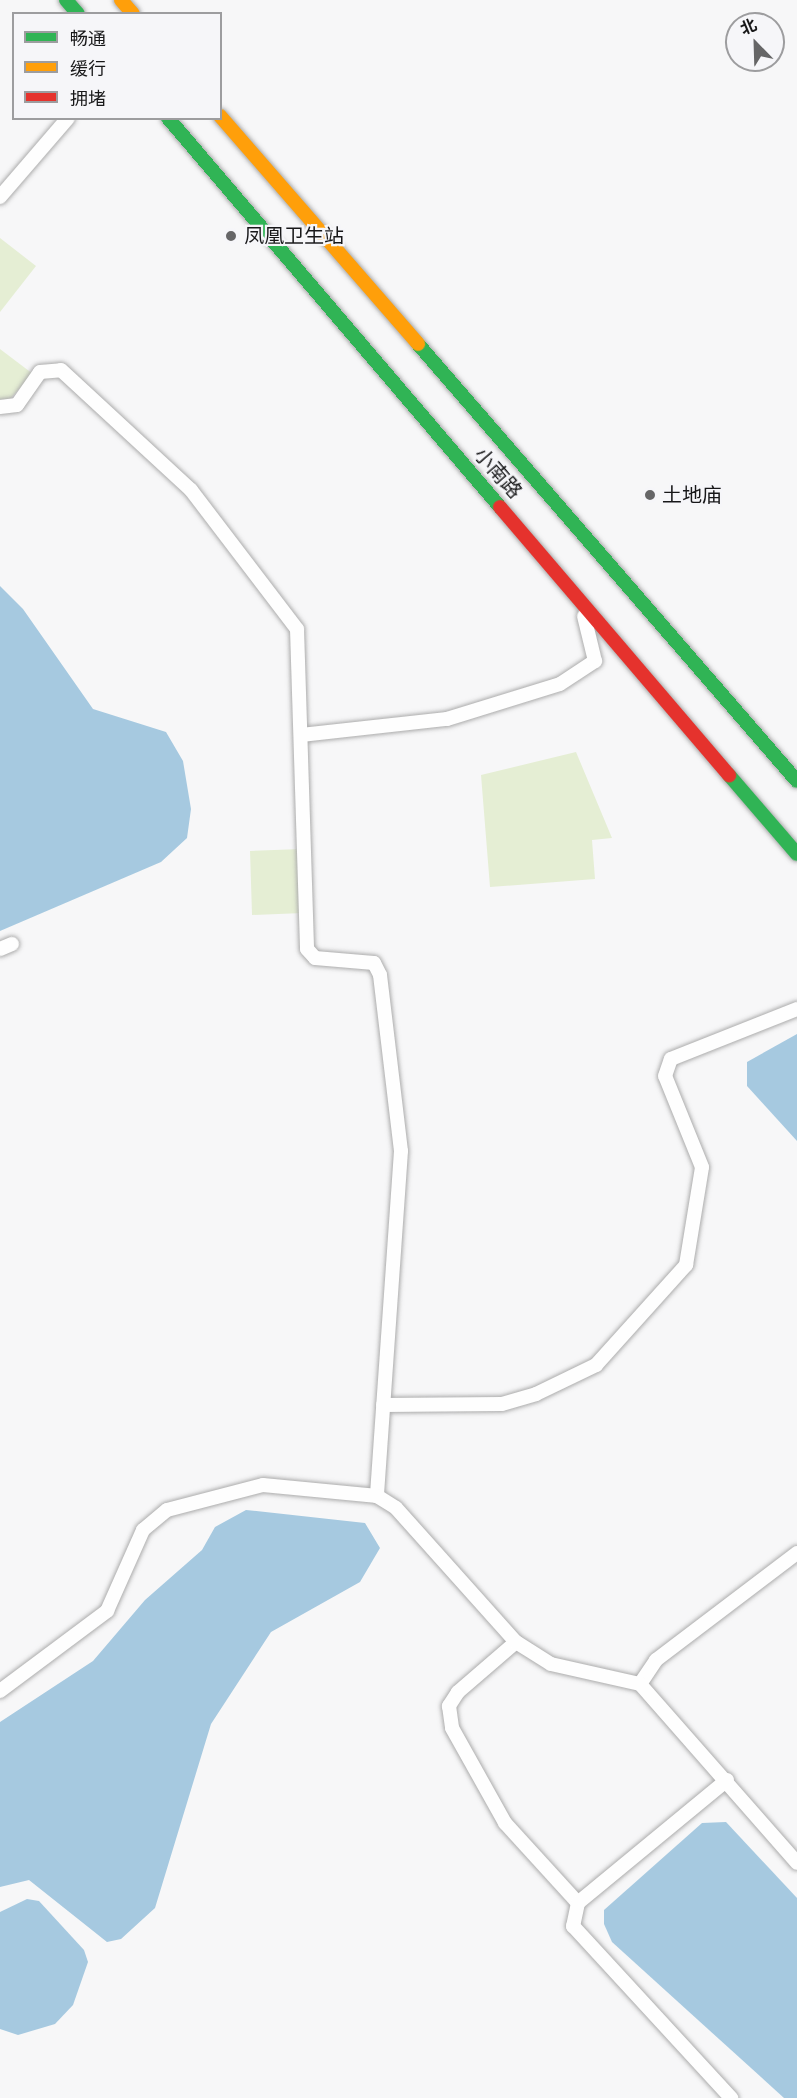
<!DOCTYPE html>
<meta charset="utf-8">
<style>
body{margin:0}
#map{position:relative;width:797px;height:2098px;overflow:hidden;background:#f7f7f8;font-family:"Roboto Condensed","Noto Sans SC",sans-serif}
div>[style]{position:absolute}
.green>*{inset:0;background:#e5eed4}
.water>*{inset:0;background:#a6c9e0}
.roads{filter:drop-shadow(0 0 2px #acacac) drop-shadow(0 0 2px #acacac)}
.lane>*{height:14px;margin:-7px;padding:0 7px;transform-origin:7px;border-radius:7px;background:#fefefe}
.fast>*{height:14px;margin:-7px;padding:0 7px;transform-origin:7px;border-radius:7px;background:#30b455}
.slow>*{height:14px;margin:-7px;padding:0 7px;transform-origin:7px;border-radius:7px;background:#ff9f0a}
.jam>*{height:14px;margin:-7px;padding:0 7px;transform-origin:7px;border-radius:7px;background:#e5322d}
.dots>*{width:16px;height:16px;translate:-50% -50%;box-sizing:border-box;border:3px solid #f6f6f9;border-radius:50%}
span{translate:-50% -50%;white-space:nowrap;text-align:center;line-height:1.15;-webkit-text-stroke:4.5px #f6f6f9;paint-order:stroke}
.poi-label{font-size:20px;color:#181819}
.left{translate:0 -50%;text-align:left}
.street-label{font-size:20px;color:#181819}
.legend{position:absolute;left:12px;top:12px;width:210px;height:108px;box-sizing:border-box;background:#f6f6f9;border:2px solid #9d9d9f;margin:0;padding:8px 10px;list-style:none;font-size:18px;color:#181819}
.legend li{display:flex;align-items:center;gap:12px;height:30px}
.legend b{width:30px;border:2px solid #9d9d9f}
.north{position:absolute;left:725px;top:12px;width:60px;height:60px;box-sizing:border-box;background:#f6f6f9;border:2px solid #9d9d9f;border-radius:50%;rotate:337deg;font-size:16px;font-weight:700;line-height:24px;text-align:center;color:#181819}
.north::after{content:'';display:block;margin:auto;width:21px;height:27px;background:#666667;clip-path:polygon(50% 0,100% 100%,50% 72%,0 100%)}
</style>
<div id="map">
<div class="green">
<i style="clip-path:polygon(0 238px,36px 266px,0 312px)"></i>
<i style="clip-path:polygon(0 349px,33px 374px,8px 401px,0 400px)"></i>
<i style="clip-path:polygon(576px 752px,612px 838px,592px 840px,595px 879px,490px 887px,481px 775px)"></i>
<i style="clip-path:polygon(301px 849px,303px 913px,252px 915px,250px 851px)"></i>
</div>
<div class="water">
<i style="clip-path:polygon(0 586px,23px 609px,93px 709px,166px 732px,183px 761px,191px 809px,187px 838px,161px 862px,0 931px)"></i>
<i style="clip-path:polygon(797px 1034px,797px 1141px,747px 1086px,747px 1062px)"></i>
<i style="clip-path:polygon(246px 1510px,365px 1523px,380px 1548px,360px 1582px,271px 1632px,211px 1724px,155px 1908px,121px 1939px,107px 1942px,29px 1880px,0 1887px,0 1722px,93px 1661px,145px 1600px,202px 1550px,215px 1527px)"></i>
<i style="clip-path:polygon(726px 1822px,797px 1898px,797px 2098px,784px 2098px,612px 1942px,604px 1924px,604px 1910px,702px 1823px)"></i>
<i style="clip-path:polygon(27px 1899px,39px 1901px,84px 1950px,88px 1962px,73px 2005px,55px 2024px,18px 2035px,0 2029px,0 1912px)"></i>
</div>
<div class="roads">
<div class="lane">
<i style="left:0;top:197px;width:104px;rotate:-49.3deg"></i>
<i style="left:0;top:407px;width:17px;rotate:-7deg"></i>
<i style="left:17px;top:405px;width:40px;rotate:-55.1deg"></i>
<i style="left:40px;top:372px;width:21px;rotate:-5deg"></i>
<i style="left:61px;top:370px;width:177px;rotate:42.7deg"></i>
<i style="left:191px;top:490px;width:175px;rotate:52.7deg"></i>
<i style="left:297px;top:629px;width:320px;rotate:88.2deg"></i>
<i style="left:307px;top:949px;width:12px;rotate:48deg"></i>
<i style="left:315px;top:958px;width:59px;rotate:4.8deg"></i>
<i style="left:374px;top:963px;width:13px;rotate:63deg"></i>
<i style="left:380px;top:975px;width:177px;rotate:83.2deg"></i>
<i style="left:401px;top:1151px;width:346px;rotate:94deg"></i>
<i style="left:301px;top:735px;width:147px;rotate:-6.3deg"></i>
<i style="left:447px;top:719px;width:118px;rotate:-17.2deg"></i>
<i style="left:560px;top:684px;width:42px;rotate:-33.3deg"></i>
<i style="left:595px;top:661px;width:46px;rotate:-103.7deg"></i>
<i style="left:0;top:949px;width:13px;rotate:-23deg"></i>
<i style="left:383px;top:1405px;width:119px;rotate:-0.5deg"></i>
<i style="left:502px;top:1404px;width:35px;rotate:-16deg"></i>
<i style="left:536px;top:1394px;width:67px;rotate:-25.8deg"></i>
<i style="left:596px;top:1365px;width:135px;rotate:-48deg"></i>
<i style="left:686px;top:1265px;width:99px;rotate:-80.7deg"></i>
<i style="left:702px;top:1167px;width:98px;rotate:-112.1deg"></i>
<i style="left:665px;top:1076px;width:18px;rotate:-71deg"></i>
<i style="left:671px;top:1059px;width:136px;rotate:-21.6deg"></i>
<i style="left:516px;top:1642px;width:77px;rotate:139.2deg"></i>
<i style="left:458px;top:1692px;width:17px;rotate:123deg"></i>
<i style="left:449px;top:1706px;width:22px;rotate:82deg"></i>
<i style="left:452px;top:1728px;width:109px;rotate:60.8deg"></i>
<i style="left:505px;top:1823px;width:108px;rotate:47.6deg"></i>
<i style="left:640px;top:1684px;width:29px;rotate:-56deg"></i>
<i style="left:656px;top:1660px;width:177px;rotate:-37.2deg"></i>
<i style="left:0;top:1691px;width:134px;rotate:-36.8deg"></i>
<i style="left:107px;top:1611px;width:89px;rotate:-66deg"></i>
<i style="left:143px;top:1530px;width:31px;rotate:-40deg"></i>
<i style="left:167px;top:1510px;width:99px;rotate:-14.6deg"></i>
<i style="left:263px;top:1485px;width:115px;rotate:5.5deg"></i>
<i style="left:377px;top:1496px;width:22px;rotate:32deg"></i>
<i style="left:396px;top:1508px;width:180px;rotate:48.2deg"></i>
<i style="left:516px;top:1642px;width:41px;rotate:32.2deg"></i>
<i style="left:551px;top:1664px;width:91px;rotate:12.7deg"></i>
<i style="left:640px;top:1684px;width:238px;rotate:48.7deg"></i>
<i style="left:727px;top:1780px;width:193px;rotate:140.5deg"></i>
<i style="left:578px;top:1903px;width:24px;rotate:102deg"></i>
<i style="left:573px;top:1926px;width:234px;rotate:47.4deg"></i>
</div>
<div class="fast">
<i style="left:66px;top:0;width:18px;rotate:49deg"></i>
<i style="left:168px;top:118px;width:511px;rotate:49.52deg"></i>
<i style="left:418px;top:344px;width:578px;rotate:49.07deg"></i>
<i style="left:729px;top:775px;width:104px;rotate:49.3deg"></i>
</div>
<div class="slow">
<i style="left:121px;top:0;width:18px;rotate:49deg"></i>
<i style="left:220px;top:116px;width:302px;rotate:49deg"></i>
</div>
<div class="jam">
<i style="left:500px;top:507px;width:353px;rotate:49.5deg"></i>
</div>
</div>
<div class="dots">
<i style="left:231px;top:236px;background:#666667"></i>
<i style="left:650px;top:495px;background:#666667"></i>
</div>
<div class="poi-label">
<span class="left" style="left:244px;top:236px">凤凰卫生站</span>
<span class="left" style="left:662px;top:495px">土地庙</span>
</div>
<div class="street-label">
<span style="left:498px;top:473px;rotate:49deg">小南路</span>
</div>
<ul class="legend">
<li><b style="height:8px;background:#30b455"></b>畅通</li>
<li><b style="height:8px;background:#ff9f0a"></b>缓行</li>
<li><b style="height:8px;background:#e5322d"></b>拥堵</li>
</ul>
<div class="north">北</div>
</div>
